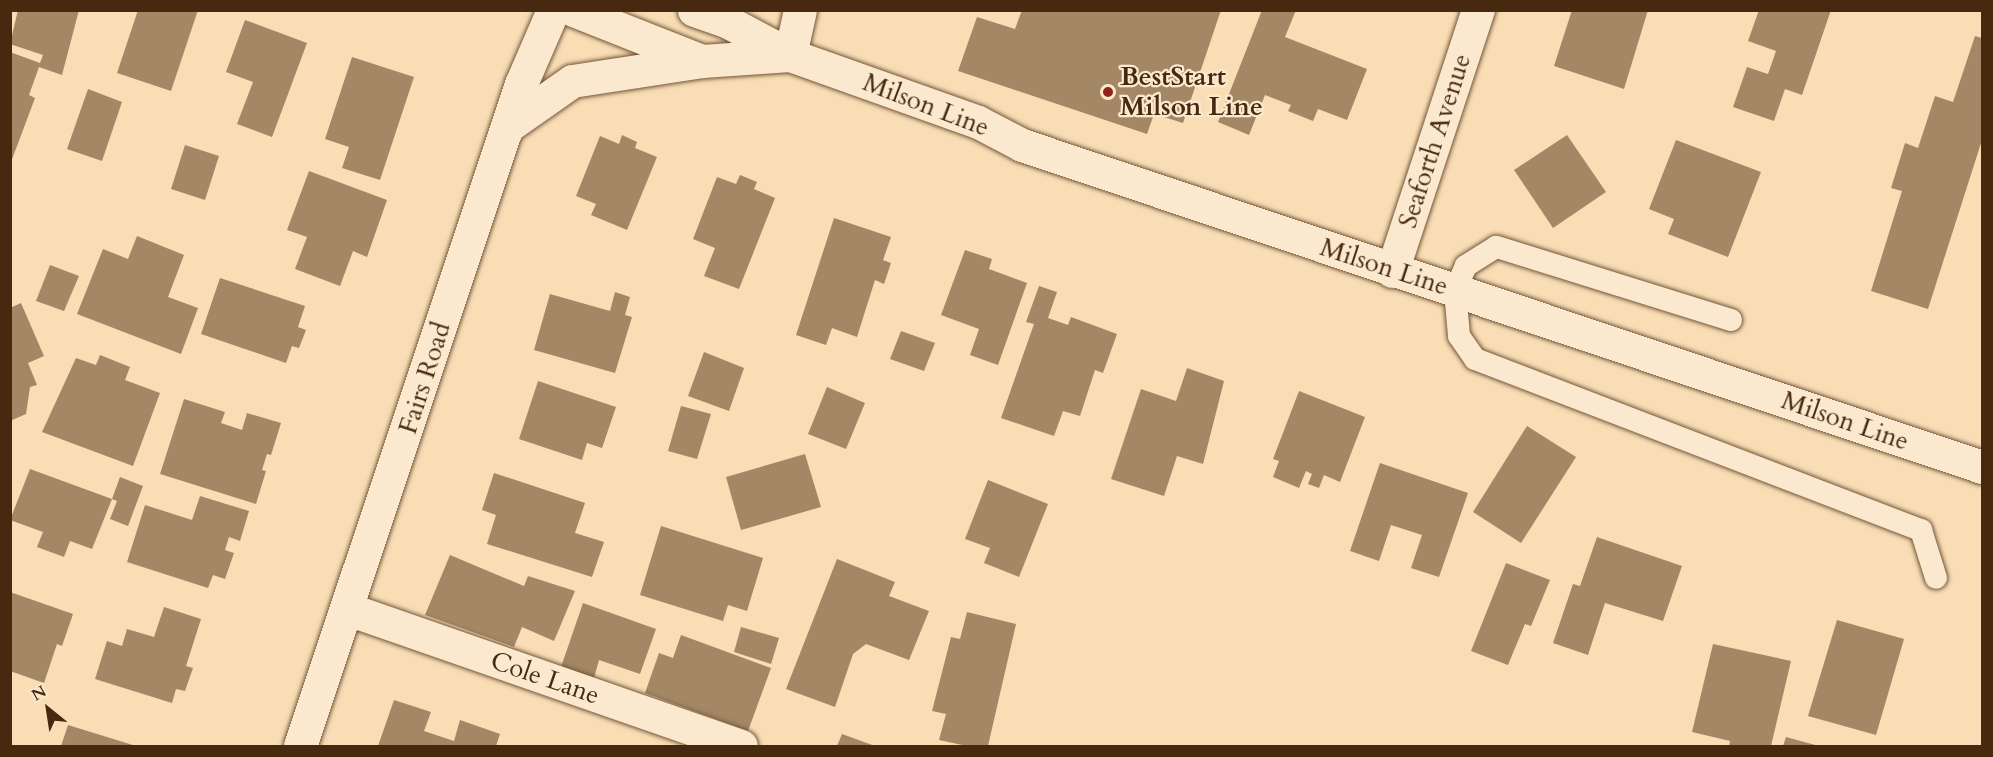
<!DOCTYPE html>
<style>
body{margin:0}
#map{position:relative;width:1993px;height:757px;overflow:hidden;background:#f9ddb5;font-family:Cardo,serif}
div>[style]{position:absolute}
.building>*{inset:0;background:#a48765}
.roads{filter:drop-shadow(0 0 2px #745638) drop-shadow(0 0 2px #745638)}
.service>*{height:22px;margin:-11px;padding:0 11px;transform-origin:11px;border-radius:11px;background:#fbe9cf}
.minor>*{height:33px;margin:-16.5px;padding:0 16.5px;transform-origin:16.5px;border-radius:16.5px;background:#fbe9cf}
.tertiary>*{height:33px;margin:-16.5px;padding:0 16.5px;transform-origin:16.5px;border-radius:16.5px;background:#fbe9cf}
.secondary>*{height:33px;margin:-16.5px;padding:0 16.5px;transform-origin:16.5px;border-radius:16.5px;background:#fbe9cf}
.dots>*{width:16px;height:16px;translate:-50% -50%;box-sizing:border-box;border:3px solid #fbe9cf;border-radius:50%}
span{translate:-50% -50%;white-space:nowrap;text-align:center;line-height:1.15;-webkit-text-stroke:4.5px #fbe9cf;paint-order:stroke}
.poi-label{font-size:26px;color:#47290f;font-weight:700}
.left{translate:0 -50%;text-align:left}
.street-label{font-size:26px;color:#47290f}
.frame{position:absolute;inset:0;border:12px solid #47290f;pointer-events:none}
.north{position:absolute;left:18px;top:679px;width:60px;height:60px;-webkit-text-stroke:4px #fbe9cf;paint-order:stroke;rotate:330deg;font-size:16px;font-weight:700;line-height:24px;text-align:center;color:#47290f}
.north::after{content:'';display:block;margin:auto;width:21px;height:27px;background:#47290f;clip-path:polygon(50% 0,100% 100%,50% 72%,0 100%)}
</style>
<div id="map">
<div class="building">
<i style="clip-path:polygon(18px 10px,79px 10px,62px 75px,39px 67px,29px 95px,35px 98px,11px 162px,10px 52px,40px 63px,43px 55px,10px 44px)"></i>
<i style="clip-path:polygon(138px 10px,198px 10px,171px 91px,117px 73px)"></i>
<i style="clip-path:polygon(1022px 10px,1221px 10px,1183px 123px,1154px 114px,1147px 134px,958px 71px,977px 17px,1015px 29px)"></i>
<i style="clip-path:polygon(1262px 10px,1296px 10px,1285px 37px,1367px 69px,1347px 120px,1318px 109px,1313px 121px,1288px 111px,1291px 105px,1265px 95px,1249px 135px,1218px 122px)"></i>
<i style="clip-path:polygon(1572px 10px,1648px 10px,1624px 89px,1554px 66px)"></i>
<i style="clip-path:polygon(1759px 10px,1831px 10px,1802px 95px,1785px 89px,1774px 121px,1733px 107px,1747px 67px,1768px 74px,1776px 51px,1748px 41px)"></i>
<i style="clip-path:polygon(245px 20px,307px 43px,272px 137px,237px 124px,253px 82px,226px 72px)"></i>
<i style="clip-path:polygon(1975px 36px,1982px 38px,1982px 140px,1928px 309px,1871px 291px,1902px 191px,1891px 188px,1905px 143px,1918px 148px,1935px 96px,1953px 102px)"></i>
<i style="clip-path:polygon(352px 57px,414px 77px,380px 180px,342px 168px,349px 147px,325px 139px)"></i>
<i style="clip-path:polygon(88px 89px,122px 102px,102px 161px,67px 149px)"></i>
<i style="clip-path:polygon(622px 135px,637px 142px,635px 148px,657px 157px,627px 230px,591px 215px,596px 204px,576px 196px,600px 136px,619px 144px)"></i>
<i style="clip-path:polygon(1567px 135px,1606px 192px,1553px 228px,1514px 170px)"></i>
<i style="clip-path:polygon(1676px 140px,1761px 172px,1728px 257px,1668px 234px,1674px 219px,1649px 209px)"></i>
<i style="clip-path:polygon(185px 145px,219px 156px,205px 200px,171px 189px)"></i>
<i style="clip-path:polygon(309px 171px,387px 200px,367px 257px,353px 251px,340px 286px,295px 269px,307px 237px,287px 230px)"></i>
<i style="clip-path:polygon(740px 175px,757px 182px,754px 189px,775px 198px,739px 289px,704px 276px,715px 248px,693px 239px,717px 177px,736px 184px)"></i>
<i style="clip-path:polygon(834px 218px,891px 237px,883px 260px,891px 263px,884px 284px,875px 280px,857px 337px,832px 328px,826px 345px,796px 335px)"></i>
<i style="clip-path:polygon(137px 236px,184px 255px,168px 297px,198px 308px,181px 354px,77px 314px,103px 249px,128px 259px)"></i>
<i style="clip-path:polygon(965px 250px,992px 259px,989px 269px,1027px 283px,998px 365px,970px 355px,979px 329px,941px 315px)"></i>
<i style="clip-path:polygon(50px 265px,79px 276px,64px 311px,36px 301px)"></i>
<i style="clip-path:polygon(220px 278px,305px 306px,298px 327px,306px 330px,299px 348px,292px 346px,286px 363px,201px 334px)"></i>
<i style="clip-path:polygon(1039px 286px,1057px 292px,1048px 318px,1068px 325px,1071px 317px,1117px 334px,1103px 373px,1095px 370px,1080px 416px,1063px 411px,1054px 436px,1001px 418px,1034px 324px,1026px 322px)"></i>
<i style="clip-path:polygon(615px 292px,630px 297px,625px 315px,632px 317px,615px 373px,534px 350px,550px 294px,610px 311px)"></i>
<i style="clip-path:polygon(21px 303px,44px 356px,28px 363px,37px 385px,30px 387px,26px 414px,10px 421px,10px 308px)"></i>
<i style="clip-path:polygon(901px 331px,935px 343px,924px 371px,890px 359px)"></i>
<i style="clip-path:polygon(704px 352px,744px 368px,729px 411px,688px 396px)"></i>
<i style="clip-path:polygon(100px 355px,130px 367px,125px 380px,160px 393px,133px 466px,42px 432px,76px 358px,96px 365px)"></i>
<i style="clip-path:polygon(1187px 368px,1224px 381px,1203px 464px,1177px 456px,1164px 496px,1111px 479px,1141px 389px,1176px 401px)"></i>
<i style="clip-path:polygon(538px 381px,616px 407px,602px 448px,587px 443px,582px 460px,519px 439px)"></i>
<i style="clip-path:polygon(827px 387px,865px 403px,846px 449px,808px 434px)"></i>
<i style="clip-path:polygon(1299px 391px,1365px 417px,1340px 482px,1324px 475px,1319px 488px,1308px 484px,1312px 474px,1306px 471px,1299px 488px,1273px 477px,1279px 461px,1273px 459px)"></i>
<i style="clip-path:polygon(184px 399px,225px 412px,221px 423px,242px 430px,247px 413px,281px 423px,271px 455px,267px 454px,262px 470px,266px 471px,256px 504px,160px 474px)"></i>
<i style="clip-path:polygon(681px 406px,711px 414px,697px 459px,668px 451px)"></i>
<i style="clip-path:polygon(1527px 426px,1576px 457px,1521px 543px,1473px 512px)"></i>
<i style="clip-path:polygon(805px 454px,821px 507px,741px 530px,726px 477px)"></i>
<i style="clip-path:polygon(1380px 463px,1468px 493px,1439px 577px,1411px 568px,1422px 535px,1391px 525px,1379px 561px,1350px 551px)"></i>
<i style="clip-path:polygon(30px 469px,112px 499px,92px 549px,70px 541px,64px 557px,37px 547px,43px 532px,10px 520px)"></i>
<i style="clip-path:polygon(494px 473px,585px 503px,575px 533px,604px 542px,592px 577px,487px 544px,496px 515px,482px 510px)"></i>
<i style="clip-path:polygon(120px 477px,143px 486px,128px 526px,110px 519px,117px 501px,112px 499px)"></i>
<i style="clip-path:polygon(988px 480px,1048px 504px,1019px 577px,984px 563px,990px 548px,965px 539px)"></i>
<i style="clip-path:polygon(200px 496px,249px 511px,240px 541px,229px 537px,225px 550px,234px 553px,225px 579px,213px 575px,208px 588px,127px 562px,145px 505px,192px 520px)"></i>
<i style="clip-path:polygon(661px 526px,763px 558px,747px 611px,728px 605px,723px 621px,640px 595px)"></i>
<i style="clip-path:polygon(1597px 537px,1682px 566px,1663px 621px,1605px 603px,1588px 655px,1553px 643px,1573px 584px,1580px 586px)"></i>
<i style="clip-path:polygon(450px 555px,524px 586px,528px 576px,575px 591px,554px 641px,522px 627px,514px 647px,425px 615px)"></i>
<i style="clip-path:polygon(837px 559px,895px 582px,889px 596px,929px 611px,909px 660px,866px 644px,853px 654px,835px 707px,786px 689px)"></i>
<i style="clip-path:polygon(1506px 563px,1550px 580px,1531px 626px,1525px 624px,1508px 665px,1471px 651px)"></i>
<i style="clip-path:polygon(10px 592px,73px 614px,62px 646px,57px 644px,44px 683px,10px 671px)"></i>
<i style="clip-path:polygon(583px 603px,656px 629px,640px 674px,599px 660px,594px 678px,561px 667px)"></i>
<i style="clip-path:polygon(164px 607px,201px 619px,186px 666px,193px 668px,185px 691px,176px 689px,172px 703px,95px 679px,107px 641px,122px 646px,127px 629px,154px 637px)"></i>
<i style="clip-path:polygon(967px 612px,1016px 624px,988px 746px,967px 746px,939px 740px,946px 714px,932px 711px,951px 637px,960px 639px)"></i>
<i style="clip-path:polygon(1837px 620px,1904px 639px,1876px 735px,1808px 716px)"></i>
<i style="clip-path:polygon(741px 627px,779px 638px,771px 664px,734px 652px)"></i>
<i style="clip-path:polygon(681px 635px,771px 668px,748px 731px,645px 693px,659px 653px,673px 658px)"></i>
<i style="clip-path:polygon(1713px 644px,1791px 661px,1771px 746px,1729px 746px,1730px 741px,1692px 732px)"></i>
<i style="clip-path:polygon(394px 700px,431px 712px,424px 731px,454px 741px,460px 720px,500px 734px,496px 746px,378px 746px)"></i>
<i style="clip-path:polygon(68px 725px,136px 746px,61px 746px)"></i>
<i style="clip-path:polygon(842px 734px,875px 746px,837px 746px)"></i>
<i style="clip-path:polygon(1786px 737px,1819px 746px,1783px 746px)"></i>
</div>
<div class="roads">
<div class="service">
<i style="left:1731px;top:320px;width:246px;rotate:-162.7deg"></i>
<i style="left:1496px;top:247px;width:36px;rotate:148deg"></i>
<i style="left:1466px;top:266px;width:26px;rotate:115deg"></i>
<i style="left:1455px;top:290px;width:46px;rotate:85deg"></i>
<i style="left:1459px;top:336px;width:28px;rotate:55deg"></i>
<i style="left:1475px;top:359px;width:478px;rotate:21deg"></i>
<i style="left:1921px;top:530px;width:50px;rotate:72.6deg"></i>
</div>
<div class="minor">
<i style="left:1392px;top:271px;width:275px;rotate:-71.8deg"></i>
<i style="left:348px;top:609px;width:416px;rotate:19.2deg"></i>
</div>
<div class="tertiary">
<i style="left:790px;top:55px;width:46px;rotate:-77.5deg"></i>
<i style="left:508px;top:126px;width:78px;rotate:-35.1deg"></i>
<i style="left:572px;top:81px;width:132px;rotate:-8.7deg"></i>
<i style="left:300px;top:746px;width:698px;rotate:-71.54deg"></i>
<i style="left:521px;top:84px;width:81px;rotate:-66.6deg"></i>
</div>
<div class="secondary">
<i style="left:573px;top:10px;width:139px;rotate:21.6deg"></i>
<i style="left:702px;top:61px;width:88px;rotate:-3.9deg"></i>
<i style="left:694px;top:10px;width:34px;rotate:19deg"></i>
<i style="left:726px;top:21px;width:72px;rotate:28deg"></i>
<i style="left:790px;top:55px;width:200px;rotate:19.6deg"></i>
<i style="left:978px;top:122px;width:50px;rotate:27.6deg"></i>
<i style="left:1022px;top:145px;width:1013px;rotate:18.54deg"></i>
</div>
</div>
<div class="dots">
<i style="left:1108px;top:92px;background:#8f2418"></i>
</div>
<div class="poi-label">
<span class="left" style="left:1120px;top:92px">BestStart<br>Milson Line</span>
</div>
<div class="street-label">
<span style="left:926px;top:105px;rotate:21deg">Milson Line</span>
<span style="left:1435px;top:141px;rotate:-72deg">Seaforth Avenue</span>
<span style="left:1384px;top:267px;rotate:18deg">Milson Line</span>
<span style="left:425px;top:378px;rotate:-72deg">Fairs Road</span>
<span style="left:1845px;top:421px;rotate:19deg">Milson Line</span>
<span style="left:545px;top:678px;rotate:19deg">Cole Lane</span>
</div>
<div class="frame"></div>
<div class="north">N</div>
</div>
